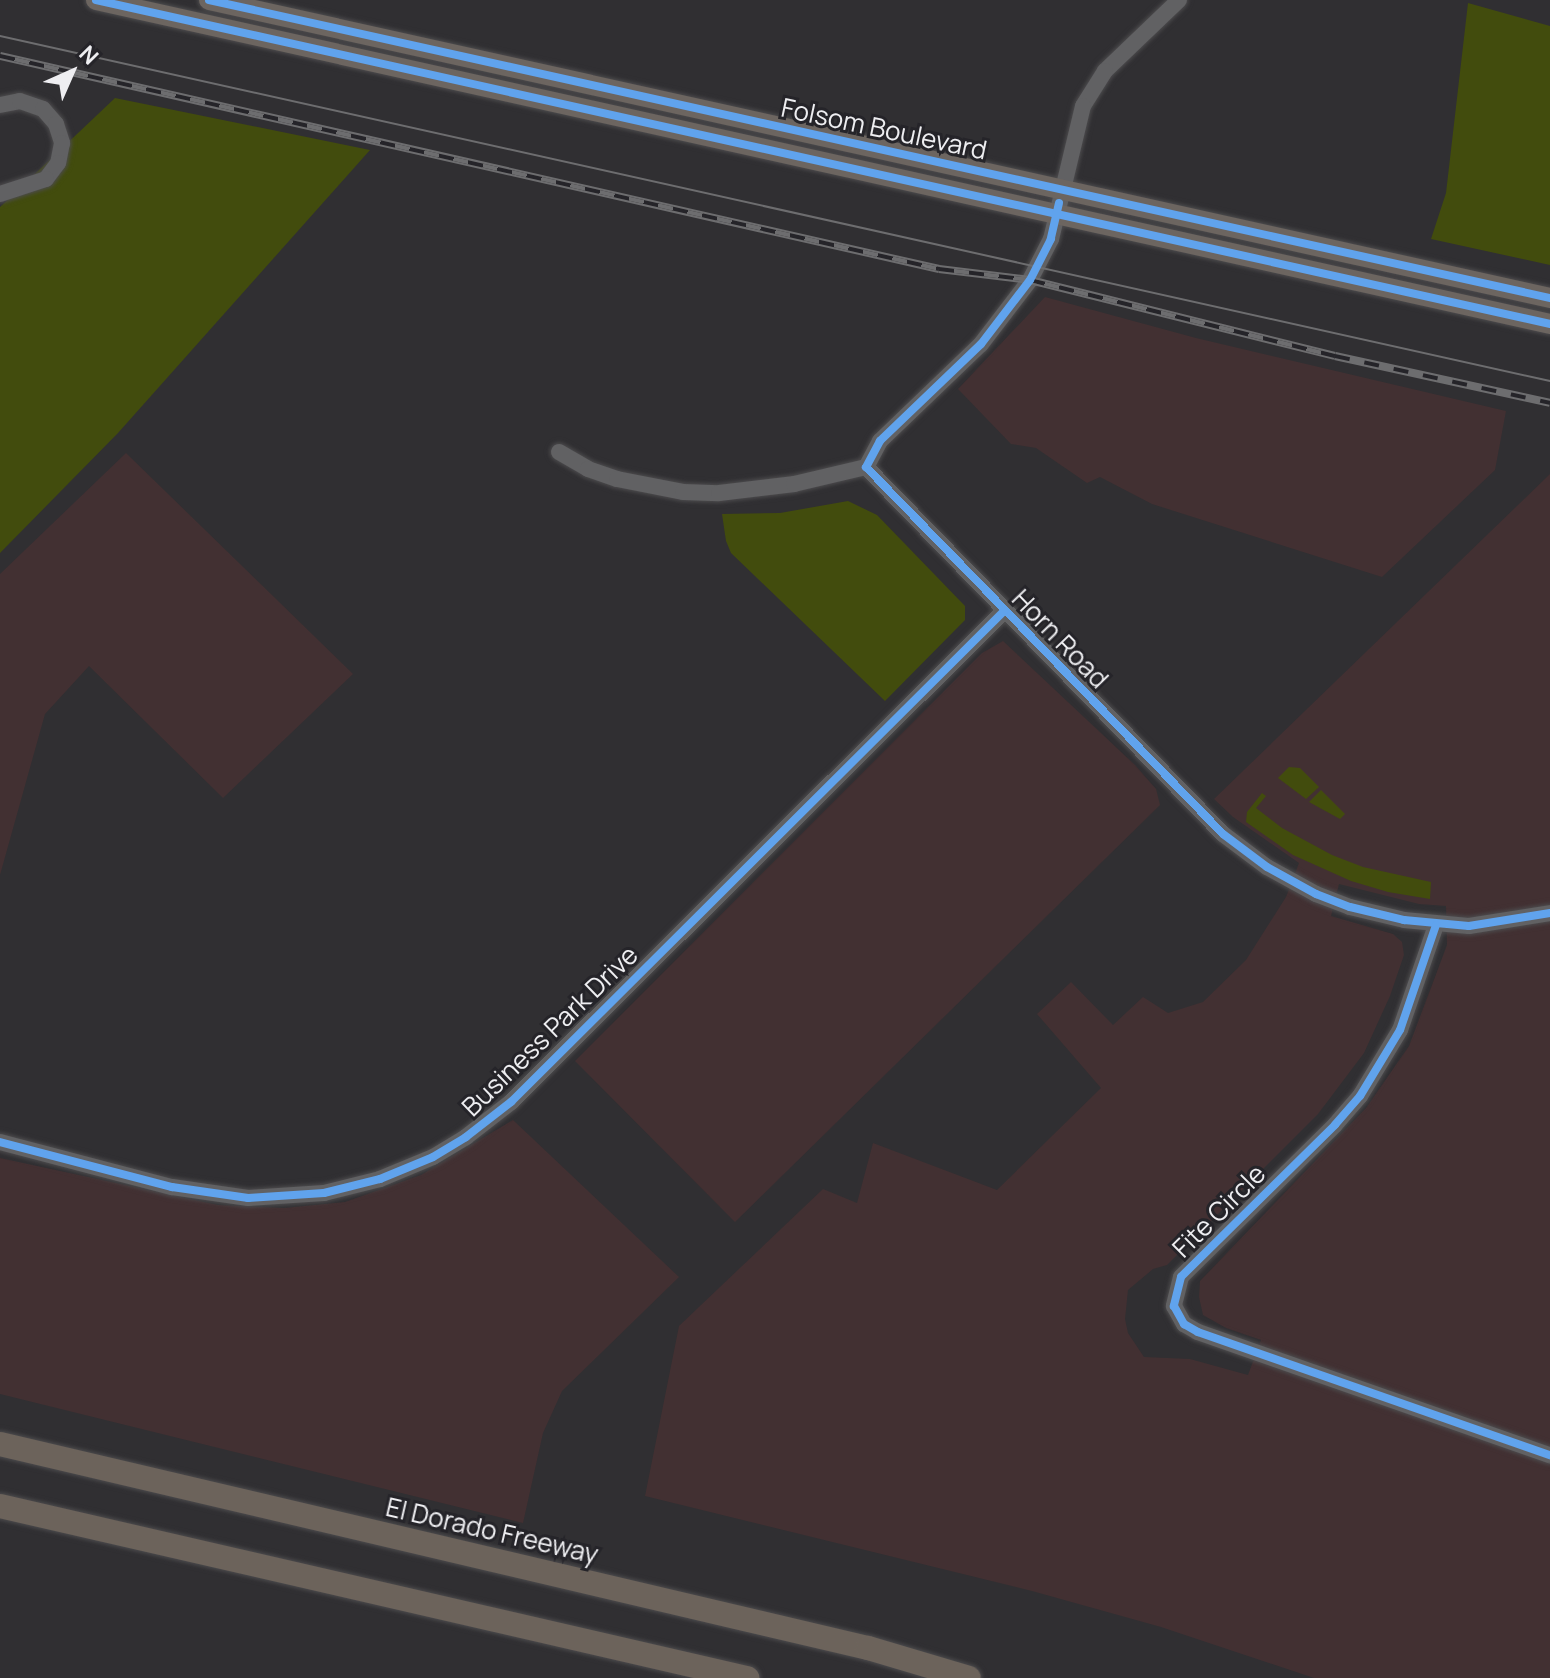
<!DOCTYPE html>
<style>
body{margin:0}
#map{position:relative;width:1550px;height:1678px;overflow:hidden;background:#302f32;font-family:Manrope,sans-serif}
div>[style]{position:absolute}
.commercial>*{inset:0;background:#423032}
.green>*{inset:0;background:#424c0d}
.roads{filter:drop-shadow(0 0 2px #4c4b4d) drop-shadow(0 0 2px #4c4b4d)}
.minor>*{height:16px;margin:-8px;padding:0 8px;transform-origin:8px;border-radius:8px;background:#616163}
.major>*{height:20px;margin:-10px;padding:0 10px;transform-origin:10px;border-radius:10px;background:#6c6560}
.highway>*{height:24px;margin:-12px;padding:0 12px;transform-origin:12px;border-radius:12px;background:#6c635b}
.tram>*{height:2px;margin:-1px;padding:0 1px;transform-origin:1px;border-radius:1px;background:#6d6d6f}
.rail>*{height:8px;margin-top:-4px;transform-origin:0;background:repeating-linear-gradient(90deg,#252429 0 15px,#6d6d6f 0 30px);box-sizing:border-box;border-block:2px solid #6d6d6f}
.cycleway>*{height:8px;margin:-4px;padding:0 4px;transform-origin:4px;border-radius:4px;background:#60a3ed}
span{translate:-50% -50%;white-space:nowrap;text-align:center;line-height:1.15;-webkit-text-stroke:6px #252429;paint-order:stroke}
.street-label{font-size:26px;color:#eeeef1}
.north{position:absolute;left:32px;top:32px;width:80px;height:80px;-webkit-text-stroke:6px #252429;paint-order:stroke;rotate:45deg;font-size:22px;font-weight:700;line-height:32px;text-align:center;color:#eeeef1}
.north::after{content:'';display:block;margin:auto;width:28px;height:36px;background:#eeeef1;clip-path:polygon(50% 0,100% 100%,50% 72%,0 100%)}
</style>
<div id="map">
<div class="commercial">
<i style="clip-path:polygon(1045px 297px,1196px 338px,1506px 411px,1495px 470px,1382px 577px,1152px 504px,1100px 477px,1087px 483px,1036px 448px,1011px 444px,958px 389px)"></i>
<i style="clip-path:polygon(126px 453px,353px 674px,223px 798px,89px 666px,45px 714px,0 875px,0 574px)"></i>
<i style="clip-path:polygon(evenodd,1550px 474px,1550px 1678px,1314px 1678px,1161px 1627px,1032px 1591px,645px 1496px,679px 1326px,823px 1189px,857px 1203px,873px 1143px,997px 1190px,1101px 1088px,1037px 1014px,1071px 982px,1113px 1025px,1143px 997px,1168px 1013px,1203px 1002px,1246px 960px,1286px 897px,1299px 863px,1233px 817px,1214px 799px,1550px 474px,1339px 884px,1419px 904px,1446px 906px,1447px 945px,1409px 1046px,1366px 1108px,1200px 1281px,1199px 1297px,1203px 1315px,1226px 1328px,1261px 1340px,1248px 1375px,1190px 1359px,1144px 1357px,1128px 1333px,1125px 1319px,1128px 1290px,1153px 1269px,1167px 1265px,1318px 1114px,1364px 1053px,1390px 996px,1404px 955px,1402px 942px,1393px 934px,1331px 916px,1339px 884px)"></i>
<i style="clip-path:polygon(1003px 641px,1135px 765px,1156px 789px,1160px 805px,735px 1222px,575px 1061px,982px 653px)"></i>
<i style="clip-path:polygon(513px 1120px,679px 1277px,562px 1391px,543px 1433px,523px 1523px,0 1394px,0 1158px,218px 1205px,284px 1208px,345px 1202px,421px 1175px)"></i>
</div>
<div class="green">
<i style="clip-path:polygon(1468px 3px,1550px 26px,1550px 265px,1431px 239px,1446px 193px)"></i>
<i style="clip-path:polygon(115px 98px,370px 150px,118px 433px,0 553px,0 207px)"></i>
<i style="clip-path:polygon(848px 501px,877px 515px,965px 606px,965px 620px,885px 701px,731px 553px,726px 541px,722px 514px,780px 513px)"></i>
<i style="clip-path:polygon(1289px 767px,1300px 768px,1319px 787px,1306px 799px,1278px 778px)"></i>
<i style="clip-path:polygon(1321px 790px,1345px 814px,1340px 819px,1309px 802px)"></i>
<i style="clip-path:polygon(1262px 793px,1266px 796px,1256px 808px,1282px 828px,1332px 855px,1363px 867px,1431px 882px,1430px 899px,1388px 892px,1351px 881px,1293px 855px,1246px 822px,1247px 812px)"></i>
</div>
<div class="roads">
<div class="minor">
<i style="left:1179px;top:0;width:103px;rotate:136.2deg"></i>
<i style="left:1105px;top:71px;width:41px;rotate:122.2deg"></i>
<i style="left:1083px;top:106px;width:137px;rotate:103.5deg"></i>
<i style="left:1051px;top:239px;width:46px;rotate:117.1deg"></i>
<i style="left:1030px;top:280px;width:81px;rotate:127.4deg"></i>
<i style="left:981px;top:344px;width:140px;rotate:136.2deg"></i>
<i style="left:880px;top:441px;width:30px;rotate:118deg"></i>
<i style="left:866px;top:467px;width:512px;rotate:45.79deg"></i>
<i style="left:1223px;top:834px;width:55px;rotate:36.9deg"></i>
<i style="left:1267px;top:867px;width:56px;rotate:28.9deg"></i>
<i style="left:1316px;top:894px;width:36px;rotate:21deg"></i>
<i style="left:1350px;top:907px;width:56px;rotate:13.5deg"></i>
<i style="left:1404px;top:920px;width:65px;rotate:5.3deg"></i>
<i style="left:1469px;top:926px;width:82px;rotate:-9.1deg"></i>
<i style="left:0;top:105px;width:20px;rotate:-11deg"></i>
<i style="left:20px;top:101px;width:24px;rotate:19deg"></i>
<i style="left:43px;top:109px;width:20px;rotate:49deg"></i>
<i style="left:56px;top:124px;width:20px;rotate:72deg"></i>
<i style="left:62px;top:143px;width:20px;rotate:101deg"></i>
<i style="left:58px;top:163px;width:20px;rotate:127deg"></i>
<i style="left:46px;top:179px;width:48px;rotate:161.9deg"></i>
<i style="left:559px;top:452px;width:34px;rotate:30deg"></i>
<i style="left:588px;top:469px;width:31px;rotate:19deg"></i>
<i style="left:617px;top:479px;width:67px;rotate:11.1deg"></i>
<i style="left:683px;top:492px;width:36px;rotate:2deg"></i>
<i style="left:719px;top:493px;width:76px;rotate:-6.8deg"></i>
<i style="left:794px;top:484px;width:74px;rotate:-13.3deg"></i>
<i style="left:1436px;top:925px;width:111px;rotate:108.9deg"></i>
<i style="left:1400px;top:1030px;width:77px;rotate:121.2deg"></i>
<i style="left:1360px;top:1096px;width:38px;rotate:131deg"></i>
<i style="left:1335px;top:1125px;width:216px;rotate:135.4deg"></i>
<i style="left:1181px;top:1277px;width:30px;rotate:104deg"></i>
<i style="left:1174px;top:1306px;width:21px;rotate:61deg"></i>
<i style="left:1184px;top:1324px;width:16px;rotate:30deg"></i>
<i style="left:1198px;top:1332px;width:373px;rotate:19.3deg"></i>
<i style="left:0;top:1142px;width:178px;rotate:14.7deg"></i>
<i style="left:172px;top:1187px;width:77px;rotate:8.2deg"></i>
<i style="left:248px;top:1198px;width:76px;rotate:-3.8deg"></i>
<i style="left:324px;top:1193px;width:58px;rotate:-14deg"></i>
<i style="left:380px;top:1179px;width:57px;rotate:-22.5deg"></i>
<i style="left:433px;top:1157px;width:39px;rotate:-31deg"></i>
<i style="left:466px;top:1137px;width:57px;rotate:-37.9deg"></i>
<i style="left:511px;top:1102px;width:696px;rotate:-44.88deg"></i>
</div>
<div class="major">
<i style="left:96px;top:0;width:1490px;rotate:12.56deg"></i>
<i style="left:209px;top:0;width:1374px;rotate:12.53deg"></i>
</div>
<div class="highway">
<i style="left:0;top:1444px;width:892px;rotate:13.23deg"></i>
<i style="left:868px;top:1648px;width:105px;rotate:16.5deg"></i>
<i style="left:0;top:1506px;width:767px;rotate:12.97deg"></i>
</div>
</div>
<div class="tram">
<i style="left:0;top:36px;width:1588px;rotate:12.55deg"></i>
</div>
<div class="rail">
<i style="left:0;top:56px;width:963px;rotate:12.78deg"></i>
<i style="left:939px;top:269px;width:92px;rotate:6.9deg"></i>
<i style="left:1030px;top:280px;width:314px;rotate:14deg"></i>
<i style="left:1335px;top:356px;width:220px;rotate:12.3deg"></i>
</div>
<div class="cycleway">
<i style="left:96px;top:0;width:1490px;rotate:12.56deg"></i>
<i style="left:209px;top:0;width:1374px;rotate:12.53deg"></i>
<i style="left:1059px;top:203px;width:37px;rotate:103deg"></i>
<i style="left:1051px;top:239px;width:46px;rotate:117.1deg"></i>
<i style="left:1030px;top:280px;width:81px;rotate:127.4deg"></i>
<i style="left:981px;top:344px;width:140px;rotate:136.2deg"></i>
<i style="left:880px;top:441px;width:30px;rotate:118deg"></i>
<i style="left:866px;top:467px;width:512px;rotate:45.79deg"></i>
<i style="left:1223px;top:834px;width:55px;rotate:36.9deg"></i>
<i style="left:1267px;top:867px;width:56px;rotate:28.9deg"></i>
<i style="left:1316px;top:894px;width:36px;rotate:21deg"></i>
<i style="left:1350px;top:907px;width:56px;rotate:13.5deg"></i>
<i style="left:1404px;top:920px;width:65px;rotate:5.3deg"></i>
<i style="left:1469px;top:926px;width:82px;rotate:-9.1deg"></i>
<i style="left:1436px;top:925px;width:111px;rotate:108.9deg"></i>
<i style="left:1400px;top:1030px;width:77px;rotate:121.2deg"></i>
<i style="left:1360px;top:1096px;width:38px;rotate:131deg"></i>
<i style="left:1335px;top:1125px;width:216px;rotate:135.4deg"></i>
<i style="left:1181px;top:1277px;width:30px;rotate:104deg"></i>
<i style="left:1174px;top:1306px;width:21px;rotate:61deg"></i>
<i style="left:1184px;top:1324px;width:16px;rotate:30deg"></i>
<i style="left:1198px;top:1332px;width:373px;rotate:19.3deg"></i>
<i style="left:0;top:1142px;width:178px;rotate:14.7deg"></i>
<i style="left:172px;top:1187px;width:77px;rotate:8.2deg"></i>
<i style="left:248px;top:1198px;width:76px;rotate:-3.8deg"></i>
<i style="left:324px;top:1193px;width:58px;rotate:-14deg"></i>
<i style="left:380px;top:1179px;width:57px;rotate:-22.5deg"></i>
<i style="left:433px;top:1157px;width:39px;rotate:-31deg"></i>
<i style="left:466px;top:1137px;width:57px;rotate:-37.9deg"></i>
<i style="left:511px;top:1102px;width:696px;rotate:-44.88deg"></i>
</div>
<div class="street-label">
<span style="left:884px;top:129px;rotate:12deg">Folsom Boulevard</span>
<span style="left:1060px;top:639px;rotate:46deg">Horn Road</span>
<span style="left:550px;top:1031px;rotate:-44deg">Business Park Drive</span>
<span style="left:1219px;top:1211px;rotate:-45deg">Fite Circle</span>
<span style="left:492px;top:1531px;rotate:13deg">El Dorado Freeway</span>
</div>
<div class="north">N</div>
</div>
